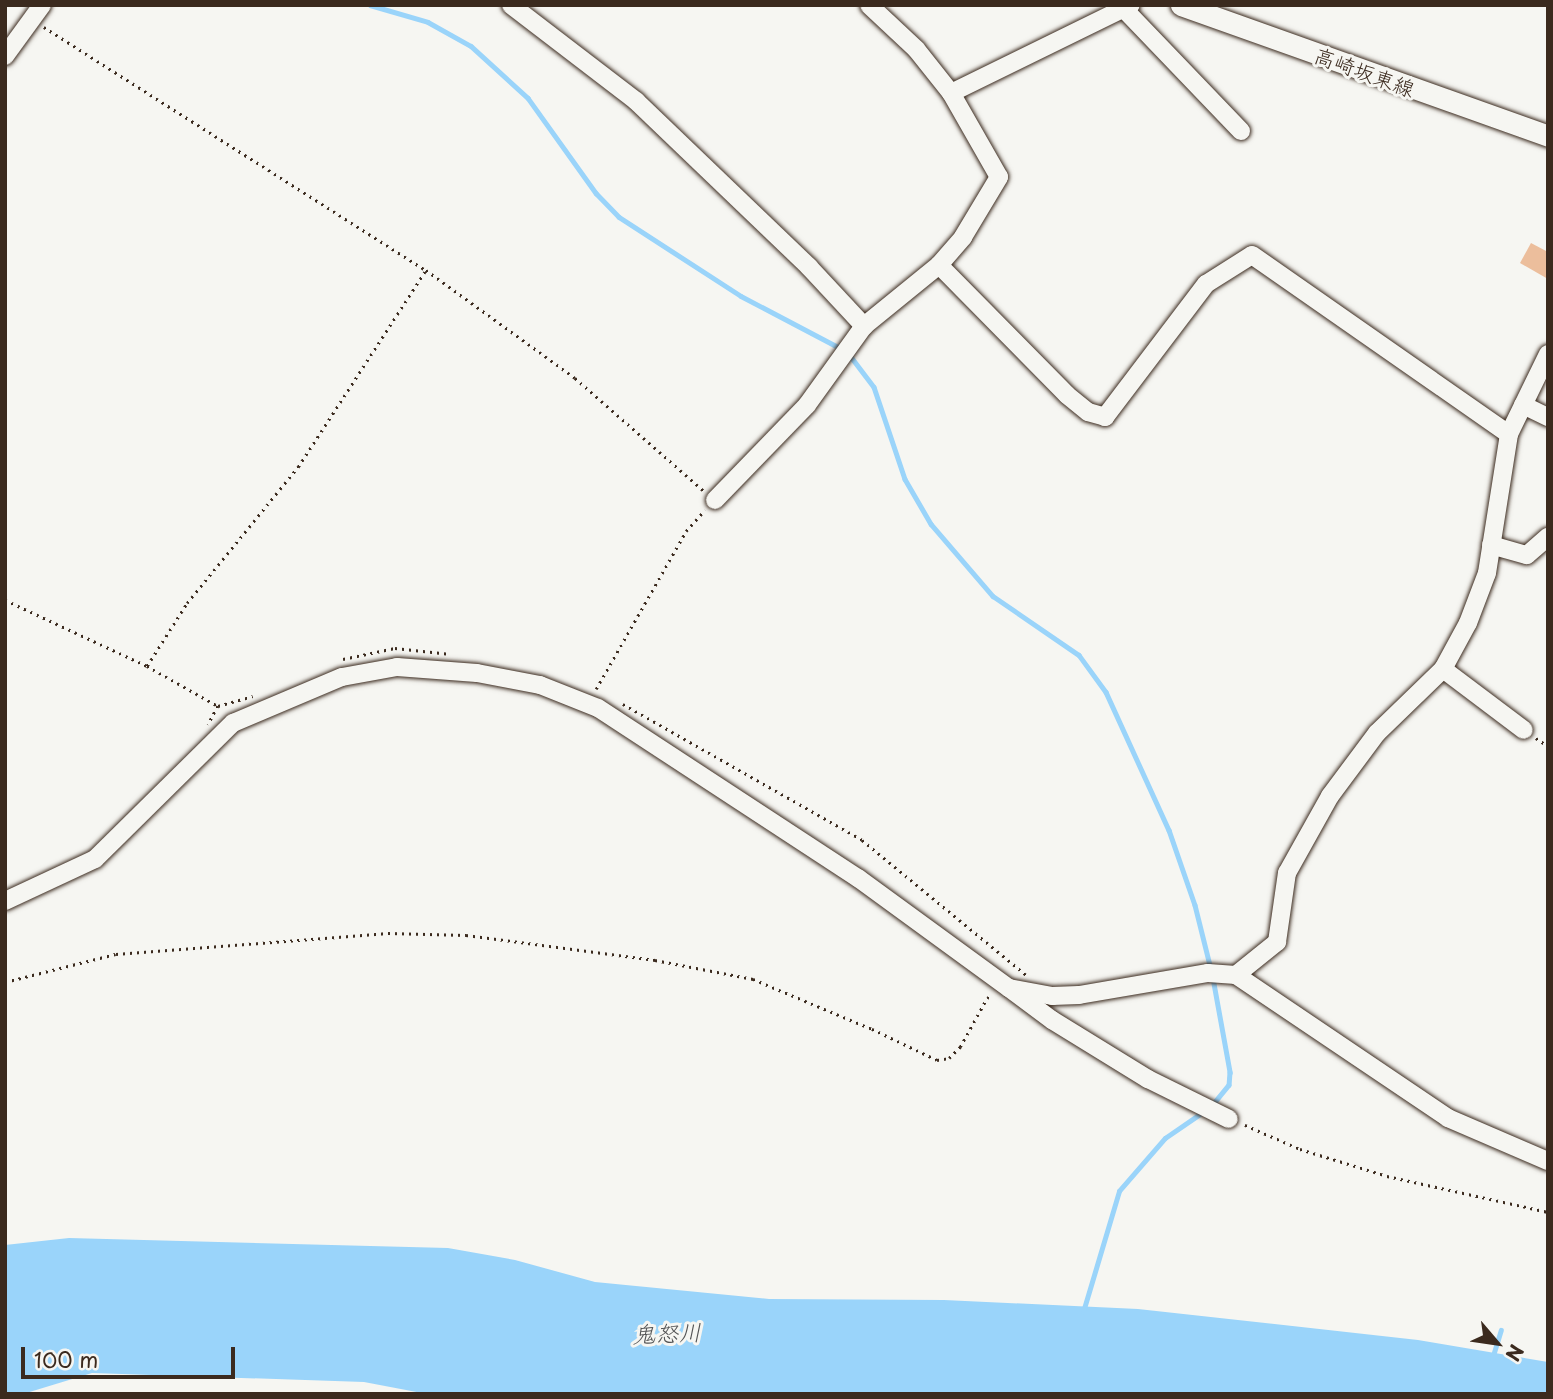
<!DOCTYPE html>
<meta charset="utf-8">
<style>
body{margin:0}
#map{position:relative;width:1553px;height:1399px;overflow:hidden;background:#f6f6f2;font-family:"Playpen Sans","Klee One",sans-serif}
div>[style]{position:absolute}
.water>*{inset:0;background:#9ad4fa}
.stream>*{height:4.5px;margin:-2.25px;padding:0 2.25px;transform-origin:2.25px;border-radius:2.25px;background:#9ad4fa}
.building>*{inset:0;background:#ecbe9c}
.path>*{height:2.5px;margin-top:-1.25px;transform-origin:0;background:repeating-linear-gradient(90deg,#3b2a1e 0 2px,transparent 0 7px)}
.roads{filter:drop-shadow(0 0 2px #3b2a1e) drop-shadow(0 0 2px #3b2a1e)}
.minor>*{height:18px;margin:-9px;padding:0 9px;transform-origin:9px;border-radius:9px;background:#f6f6f2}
.major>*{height:21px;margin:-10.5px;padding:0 10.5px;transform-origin:10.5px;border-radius:10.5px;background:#f6f6f2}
span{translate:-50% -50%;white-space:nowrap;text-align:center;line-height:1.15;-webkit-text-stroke:6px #f6f6f2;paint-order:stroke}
.street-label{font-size:21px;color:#3b2a1e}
.water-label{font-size:23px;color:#535455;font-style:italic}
.frame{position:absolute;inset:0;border:7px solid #3b2a1e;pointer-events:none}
.north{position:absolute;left:1462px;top:1308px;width:70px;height:70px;-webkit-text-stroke:5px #f6f6f2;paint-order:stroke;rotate:119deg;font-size:19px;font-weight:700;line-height:28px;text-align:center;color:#3b2a1e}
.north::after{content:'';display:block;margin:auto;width:24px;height:32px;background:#3b2a1e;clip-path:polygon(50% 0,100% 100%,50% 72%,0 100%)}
.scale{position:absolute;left:21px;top:1347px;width:214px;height:32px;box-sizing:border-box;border:4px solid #3b2a1e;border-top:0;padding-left:9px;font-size:21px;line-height:24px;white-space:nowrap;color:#3b2a1e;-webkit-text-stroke:5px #f6f6f2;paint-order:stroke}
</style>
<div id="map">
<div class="water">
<i style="clip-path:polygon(69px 1238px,448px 1248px,515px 1260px,595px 1282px,769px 1299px,944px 1300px,1138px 1309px,1418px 1340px,1548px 1362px,1548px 1394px,427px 1394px,364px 1382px,92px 1373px,23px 1394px,5px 1394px,5px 1245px)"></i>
</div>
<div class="stream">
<i style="left:370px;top:5px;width:60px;rotate:16.3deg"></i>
<i style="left:428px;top:22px;width:49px;rotate:29.2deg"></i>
<i style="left:471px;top:46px;width:77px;rotate:42.4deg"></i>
<i style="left:528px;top:98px;width:117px;rotate:54.4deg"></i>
<i style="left:596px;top:193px;width:33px;rotate:46deg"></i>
<i style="left:619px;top:217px;width:145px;rotate:32.9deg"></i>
<i style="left:741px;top:296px;width:114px;rotate:27.7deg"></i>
<i style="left:849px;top:354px;width:41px;rotate:52.9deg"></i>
<i style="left:874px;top:387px;width:97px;rotate:71.4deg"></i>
<i style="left:905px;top:479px;width:52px;rotate:60deg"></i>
<i style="left:931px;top:524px;width:95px;rotate:49.3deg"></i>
<i style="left:993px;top:596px;width:104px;rotate:34.5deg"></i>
<i style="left:1079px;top:655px;width:46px;rotate:53.9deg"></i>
<i style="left:1106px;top:692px;width:152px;rotate:65.5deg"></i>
<i style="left:1169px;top:830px;width:79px;rotate:70.9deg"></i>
<i style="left:1195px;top:905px;width:66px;rotate:76deg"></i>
<i style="left:1213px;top:978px;width:96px;rotate:79.7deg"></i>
<i style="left:1230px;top:1072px;width:13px;rotate:94deg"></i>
<i style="left:1229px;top:1085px;width:26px;rotate:129deg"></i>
<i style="left:1083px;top:1312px;width:126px;rotate:-73.4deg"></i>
<i style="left:1119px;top:1191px;width:70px;rotate:-49deg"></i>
<i style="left:1165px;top:1138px;width:46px;rotate:-34.4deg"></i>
<i style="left:1492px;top:1359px;width:30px;rotate:-73deg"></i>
</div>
<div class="building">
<i style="clip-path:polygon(1531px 243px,1548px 252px,1548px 279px,1520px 263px)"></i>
</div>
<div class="path">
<i style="left:44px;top:27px;width:453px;rotate:32.5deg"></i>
<i style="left:426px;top:270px;width:184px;rotate:35.9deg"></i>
<i style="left:575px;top:378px;width:171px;rotate:41.2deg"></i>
<i style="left:5px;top:600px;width:157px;rotate:24.9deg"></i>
<i style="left:147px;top:666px;width:81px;rotate:29.4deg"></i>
<i style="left:218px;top:706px;width:21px;rotate:118deg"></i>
<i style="left:343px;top:659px;width:53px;rotate:-11.9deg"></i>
<i style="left:395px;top:648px;width:56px;rotate:6.1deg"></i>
<i style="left:147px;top:666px;width:75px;rotate:-57.6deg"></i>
<i style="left:187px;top:603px;width:176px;rotate:-50.8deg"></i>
<i style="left:298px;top:467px;width:235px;rotate:-57deg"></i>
<i style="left:596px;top:689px;width:182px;rotate:-60.3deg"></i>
<i style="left:686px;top:531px;width:28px;rotate:-48deg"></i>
<i style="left:623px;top:704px;width:275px;rotate:29.6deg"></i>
<i style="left:862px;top:840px;width:216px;rotate:39.4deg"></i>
<i style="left:218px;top:706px;width:36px;rotate:-16deg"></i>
<i style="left:1536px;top:738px;width:14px;rotate:34deg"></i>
<i style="left:5px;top:982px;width:114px;rotate:-14.2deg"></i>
<i style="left:116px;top:954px;width:273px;rotate:-4.4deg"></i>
<i style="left:388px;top:933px;width:78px;rotate:1.5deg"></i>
<i style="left:466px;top:935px;width:191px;rotate:7.5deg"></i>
<i style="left:655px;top:960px;width:100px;rotate:11deg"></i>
<i style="left:753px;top:979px;width:129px;rotate:22.8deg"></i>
<i style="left:872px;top:1029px;width:72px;rotate:25.5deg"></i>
<i style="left:937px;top:1060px;width:12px;rotate:-9deg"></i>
<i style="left:949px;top:1058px;width:16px;rotate:-45deg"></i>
<i style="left:960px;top:1047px;width:56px;rotate:-61.1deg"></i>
<i style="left:987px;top:998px;width:6px;rotate:-31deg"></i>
<i style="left:1245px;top:1125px;width:60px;rotate:23.6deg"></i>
<i style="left:1300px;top:1149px;width:91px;rotate:17.2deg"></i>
<i style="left:1387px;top:1176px;width:165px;rotate:12.6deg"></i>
</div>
<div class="roads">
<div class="minor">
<i style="left:511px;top:5px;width:158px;rotate:37.5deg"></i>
<i style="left:636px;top:101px;width:240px;rotate:43.8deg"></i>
<i style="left:809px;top:267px;width:81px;rotate:47deg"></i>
<i style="left:1124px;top:9px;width:169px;rotate:46.2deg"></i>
<i style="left:5px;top:56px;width:63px;rotate:-54deg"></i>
<i style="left:951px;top:93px;width:200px;rotate:-26.1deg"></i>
<i style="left:939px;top:265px;width:182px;rotate:45.4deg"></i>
<i style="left:1067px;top:395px;width:27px;rotate:39deg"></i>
<i style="left:1088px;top:412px;width:18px;rotate:16deg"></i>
<i style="left:1105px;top:417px;width:167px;rotate:-52.8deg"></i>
<i style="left:1206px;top:284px;width:54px;rotate:-32.2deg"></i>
<i style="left:1252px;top:255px;width:313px;rotate:34.9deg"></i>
<i style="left:1523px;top:405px;width:28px;rotate:26deg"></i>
<i style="left:715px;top:500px;width:132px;rotate:-45.9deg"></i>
<i style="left:807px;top:405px;width:97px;rotate:-54.2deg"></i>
<i style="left:864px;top:326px;width:97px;rotate:-39.1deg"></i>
<i style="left:939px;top:265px;width:37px;rotate:-49deg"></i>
<i style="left:963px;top:237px;width:70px;rotate:-59deg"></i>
<i style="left:999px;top:177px;width:97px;rotate:-119.7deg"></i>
<i style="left:951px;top:93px;width:56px;rotate:-128.5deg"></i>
<i style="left:916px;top:49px;width:64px;rotate:-136.9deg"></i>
<i style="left:1491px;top:545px;width:37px;rotate:16deg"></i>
<i style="left:1527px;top:555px;width:28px;rotate:-41deg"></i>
<i style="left:1443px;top:669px;width:101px;rotate:37deg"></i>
<i style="left:5px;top:901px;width:99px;rotate:-25deg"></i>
<i style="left:95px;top:859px;width:194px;rotate:-44.6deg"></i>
<i style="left:233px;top:723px;width:118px;rotate:-22.9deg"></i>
<i style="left:342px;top:677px;width:56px;rotate:-10.3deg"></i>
<i style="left:397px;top:667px;width:80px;rotate:4.3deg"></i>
<i style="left:477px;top:673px;width:64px;rotate:10.8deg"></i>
<i style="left:540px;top:685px;width:62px;rotate:21.6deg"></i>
<i style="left:598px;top:708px;width:311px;rotate:33.2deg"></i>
<i style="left:858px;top:878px;width:187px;rotate:36.1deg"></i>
<i style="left:1009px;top:988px;width:44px;rotate:10.5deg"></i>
<i style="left:1052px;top:996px;width:27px;rotate:-2deg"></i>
<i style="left:1079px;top:995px;width:131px;rotate:-9.7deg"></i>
<i style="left:1208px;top:973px;width:28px;rotate:4deg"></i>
<i style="left:1236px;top:975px;width:256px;rotate:34deg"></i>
<i style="left:1448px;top:1118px;width:109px;rotate:23.3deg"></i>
<i style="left:1236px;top:975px;width:53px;rotate:-38.8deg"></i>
<i style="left:1277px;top:942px;width:70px;rotate:-81.8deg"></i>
<i style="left:1287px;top:873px;width:88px;rotate:-60.8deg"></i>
<i style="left:1330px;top:796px;width:79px;rotate:-53.3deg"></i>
<i style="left:1377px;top:733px;width:92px;rotate:-44.1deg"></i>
<i style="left:1443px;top:669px;width:52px;rotate:-61.5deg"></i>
<i style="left:1468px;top:623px;width:53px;rotate:-69.2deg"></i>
<i style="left:1487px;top:573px;width:141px;rotate:-81deg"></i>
<i style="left:1509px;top:434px;width:89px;rotate:-64deg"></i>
<i style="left:1009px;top:988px;width:54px;rotate:36.7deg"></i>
<i style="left:1052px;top:1020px;width:113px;rotate:31.6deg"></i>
<i style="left:1148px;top:1079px;width:90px;rotate:26.3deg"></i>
</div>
<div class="major">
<i style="left:1181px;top:5px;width:390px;rotate:19.6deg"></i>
</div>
</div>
<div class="street-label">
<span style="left:1365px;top:71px;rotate:20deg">高崎坂東線</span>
</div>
<div class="water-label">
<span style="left:667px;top:1333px;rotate:-2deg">鬼怒川</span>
</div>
<div class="frame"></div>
<div class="north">N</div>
<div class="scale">100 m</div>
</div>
